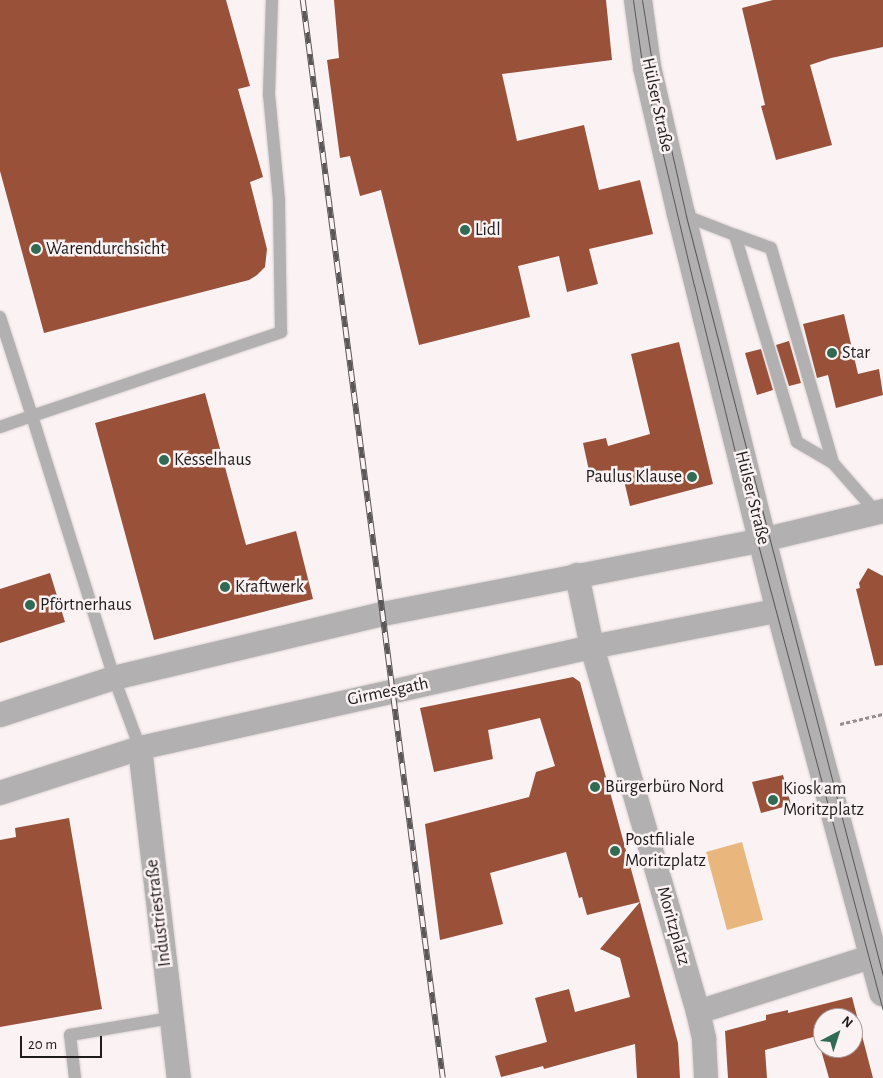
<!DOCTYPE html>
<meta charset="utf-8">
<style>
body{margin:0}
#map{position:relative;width:883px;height:1078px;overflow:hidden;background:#fbf2f3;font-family:"Alegreya Sans",sans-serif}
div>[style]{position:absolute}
.green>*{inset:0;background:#e9b77d}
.building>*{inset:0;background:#995139}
.path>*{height:3px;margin-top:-1.5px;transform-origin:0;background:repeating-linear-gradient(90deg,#958f90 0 4px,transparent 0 6.5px)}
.roads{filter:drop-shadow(0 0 1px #d8d0d1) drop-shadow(0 0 1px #d8d0d1)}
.service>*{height:12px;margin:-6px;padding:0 6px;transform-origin:6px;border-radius:6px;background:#b3b0b2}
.minor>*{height:24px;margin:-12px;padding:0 12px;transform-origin:12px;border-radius:12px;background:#b3b0b2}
.tertiary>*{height:28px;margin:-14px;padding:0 14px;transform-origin:14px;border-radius:14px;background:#b3b0b2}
.tram>*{height:1px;margin:-0.5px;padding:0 0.5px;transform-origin:0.5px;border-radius:0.5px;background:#5b5758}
.rail>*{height:5.5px;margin-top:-2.75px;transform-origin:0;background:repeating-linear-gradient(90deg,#fbf2f3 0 11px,#5b5758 0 22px);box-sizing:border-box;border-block:1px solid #5b5758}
.dots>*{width:14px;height:14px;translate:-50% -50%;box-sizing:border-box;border:2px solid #fbf2f3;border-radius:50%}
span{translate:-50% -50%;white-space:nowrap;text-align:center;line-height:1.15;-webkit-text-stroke:5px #fbf2f3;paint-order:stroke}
.street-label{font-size:18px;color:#1f1c1d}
.poi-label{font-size:18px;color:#1f1c1d}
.left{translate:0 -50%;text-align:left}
.right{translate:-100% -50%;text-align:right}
.north{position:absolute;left:813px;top:1008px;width:50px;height:50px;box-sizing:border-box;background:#fbf2f3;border:1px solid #a39c9d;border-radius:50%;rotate:40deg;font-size:14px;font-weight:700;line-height:20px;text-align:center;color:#1f1c1d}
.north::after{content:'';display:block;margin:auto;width:18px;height:22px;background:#326b54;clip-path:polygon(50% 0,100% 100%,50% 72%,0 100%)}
.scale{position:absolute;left:20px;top:1036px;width:82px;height:22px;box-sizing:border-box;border:2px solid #1f1c1d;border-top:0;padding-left:6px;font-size:15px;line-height:18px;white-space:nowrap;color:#1f1c1d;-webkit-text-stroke:4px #fbf2f3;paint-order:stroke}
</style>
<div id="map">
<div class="green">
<i style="clip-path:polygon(742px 842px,763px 920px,727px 930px,706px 852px)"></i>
</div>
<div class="building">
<i style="clip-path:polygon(0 0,226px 0,250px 86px,238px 89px,263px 177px,250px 182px,267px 249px,265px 267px,257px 275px,249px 280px,44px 333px,0 171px)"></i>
<i style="clip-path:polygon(334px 0,606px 0,612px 60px,502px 74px,517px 141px,584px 125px,599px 190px,640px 180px,653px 234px,589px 249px,598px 284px,567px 292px,559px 256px,518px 266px,530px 317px,419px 345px,381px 190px,360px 196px,350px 156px,340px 158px,327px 60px,339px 58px)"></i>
<i style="clip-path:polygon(773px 0,883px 0,883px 47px,831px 58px,810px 65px,832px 145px,776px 160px,761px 106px,765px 105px,742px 8px)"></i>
<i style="clip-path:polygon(844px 314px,858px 374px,879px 369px,883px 395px,836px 408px,828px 375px,817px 378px,803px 324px)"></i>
<i style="clip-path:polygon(789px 341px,801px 383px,789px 386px,776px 345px)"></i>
<i style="clip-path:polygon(679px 342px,713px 484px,630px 506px,622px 472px,591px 480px,583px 443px,606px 438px,608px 446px,650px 434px,631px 354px)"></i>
<i style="clip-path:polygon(761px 349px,773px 390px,757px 395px,745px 353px)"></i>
<i style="clip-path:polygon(205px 393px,246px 545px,296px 531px,313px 599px,154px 640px,95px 423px)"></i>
<i style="clip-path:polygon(868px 568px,883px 576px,883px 665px,875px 666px,856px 589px,860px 588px,859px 583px)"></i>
<i style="clip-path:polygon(50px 573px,65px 622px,0 643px,0 589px)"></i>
<i style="clip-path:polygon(573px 677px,580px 682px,640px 902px,587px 915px,582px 897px,579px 898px,566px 852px,490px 873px,503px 924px,440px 940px,425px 824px,529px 797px,536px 772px,555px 766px,540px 718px,488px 730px,493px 759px,434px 772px,420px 708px)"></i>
<i style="clip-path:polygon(783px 775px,791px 805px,761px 813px,752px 782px)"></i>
<i style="clip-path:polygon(69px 818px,102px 1009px,0 1027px,0 840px,16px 837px,15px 828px)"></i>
<i style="clip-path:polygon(640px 902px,678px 1043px,680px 1078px,637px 1078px,635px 1044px,544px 1069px,543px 1066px,501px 1077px,495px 1056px,547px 1042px,535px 998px,569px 989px,575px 1012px,630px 997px,620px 958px,600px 949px)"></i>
<i style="clip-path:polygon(evenodd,852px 997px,873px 1078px,829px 1078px,817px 1036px,765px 1050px,767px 1078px,728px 1078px,725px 1031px,766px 1020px,766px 1015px,788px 1010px,788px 1013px,852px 997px,823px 1018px,853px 1018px,853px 1048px,823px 1048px,823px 1018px)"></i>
</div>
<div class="path">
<i style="left:840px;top:724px;width:44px;rotate:-13.1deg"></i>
</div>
<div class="roads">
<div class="service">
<i style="left:681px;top:214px;width:58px;rotate:21.3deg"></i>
<i style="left:0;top:317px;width:104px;rotate:72.1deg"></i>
<i style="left:32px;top:416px;width:263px;rotate:-18.6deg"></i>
<i style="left:281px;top:332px;width:132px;rotate:-90.9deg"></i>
<i style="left:279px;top:200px;width:106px;rotate:-95.4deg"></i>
<i style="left:269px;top:94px;width:94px;rotate:-88.2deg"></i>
<i style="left:0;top:427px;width:34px;rotate:-19deg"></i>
<i style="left:32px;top:416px;width:275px;rotate:72.6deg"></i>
<i style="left:114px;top:678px;width:75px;rotate:69.6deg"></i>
<i style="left:833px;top:463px;width:42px;rotate:-149.7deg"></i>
<i style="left:797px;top:442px;width:216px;rotate:-106.7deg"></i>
<i style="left:735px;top:235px;width:38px;rotate:20deg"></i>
<i style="left:771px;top:248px;width:224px;rotate:73.9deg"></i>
<i style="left:833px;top:463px;width:67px;rotate:48.7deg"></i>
<i style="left:75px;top:1078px;width:43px;rotate:-96.6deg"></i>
<i style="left:70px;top:1035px;width:102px;rotate:-9.6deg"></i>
</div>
<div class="minor">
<i style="left:577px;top:575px;width:74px;rotate:78.2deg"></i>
<i style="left:592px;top:647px;width:380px;rotate:73.8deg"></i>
<i style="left:698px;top:1012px;width:28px;rotate:77deg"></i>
<i style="left:704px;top:1039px;width:39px;rotate:87deg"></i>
<i style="left:0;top:715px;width:120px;rotate:-18deg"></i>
<i style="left:114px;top:678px;width:277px;rotate:-13.4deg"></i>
<i style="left:383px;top:614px;width:382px;rotate:-11deg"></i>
<i style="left:758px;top:541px;width:129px;rotate:-13.5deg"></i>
<i style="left:140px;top:748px;width:332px;rotate:83.3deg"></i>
<i style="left:0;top:793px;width:147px;rotate:-17.8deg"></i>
<i style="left:140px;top:748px;width:463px;rotate:-12.6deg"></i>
<i style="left:592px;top:647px;width:192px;rotate:-11.1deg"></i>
<i style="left:698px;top:1012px;width:184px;rotate:-17.7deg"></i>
</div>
<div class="tertiary">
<i style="left:638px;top:0;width:68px;rotate:82.3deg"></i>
<i style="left:647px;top:67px;width:151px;rotate:77deg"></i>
<i style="left:681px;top:214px;width:408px;rotate:76deg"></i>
<i style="left:780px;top:610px;width:396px;rotate:74.9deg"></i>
</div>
</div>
<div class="tram">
<i style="left:633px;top:0;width:71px;rotate:81.9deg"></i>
<i style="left:643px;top:70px;width:221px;rotate:76.7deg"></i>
<i style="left:694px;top:285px;width:255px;rotate:76.2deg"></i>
<i style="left:755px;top:533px;width:494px;rotate:75deg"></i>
<i style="left:642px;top:0;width:70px;rotate:80.9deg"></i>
<i style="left:653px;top:69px;width:151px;rotate:77.3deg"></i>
<i style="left:686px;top:216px;width:785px;rotate:75.47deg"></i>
</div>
<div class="rail">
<i style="left:303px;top:0;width:1087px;rotate:82.6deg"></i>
</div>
<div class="dots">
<i style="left:465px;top:230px;background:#326b54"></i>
<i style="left:36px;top:249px;background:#326b54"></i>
<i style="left:832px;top:353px;background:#326b54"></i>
<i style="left:164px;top:460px;background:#326b54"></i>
<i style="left:692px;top:477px;background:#326b54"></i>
<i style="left:225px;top:587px;background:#326b54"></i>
<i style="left:30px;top:605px;background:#326b54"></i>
<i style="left:595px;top:787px;background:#326b54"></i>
<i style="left:773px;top:800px;background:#326b54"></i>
<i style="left:615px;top:851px;background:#326b54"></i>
</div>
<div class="street-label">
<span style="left:657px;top:105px;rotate:78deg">Hülser Straße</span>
<span style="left:752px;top:498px;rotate:76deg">Hülser Straße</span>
<span style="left:388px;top:692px;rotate:-12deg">Girmesgath</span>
<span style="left:159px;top:913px;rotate:-97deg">Industriestraße</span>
<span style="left:673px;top:926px;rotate:74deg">Moritzplatz</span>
</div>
<div class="poi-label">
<span class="left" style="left:475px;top:230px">Lidl</span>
<span class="left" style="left:46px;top:249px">Warendurchsicht</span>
<span class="left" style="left:842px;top:353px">Star</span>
<span class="left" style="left:174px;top:460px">Kesselhaus</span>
<span class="right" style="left:682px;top:477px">Paulus Klause</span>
<span class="left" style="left:235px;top:587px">Kraftwerk</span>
<span class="left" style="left:40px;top:605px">Pförtnerhaus</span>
<span class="left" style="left:605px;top:787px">Bürgerbüro Nord</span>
<span class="left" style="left:783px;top:800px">Kiosk am<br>Moritzplatz</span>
<span class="left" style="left:625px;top:851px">Postfiliale<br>Moritzplatz</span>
</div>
<div class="north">N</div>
<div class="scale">20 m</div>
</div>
